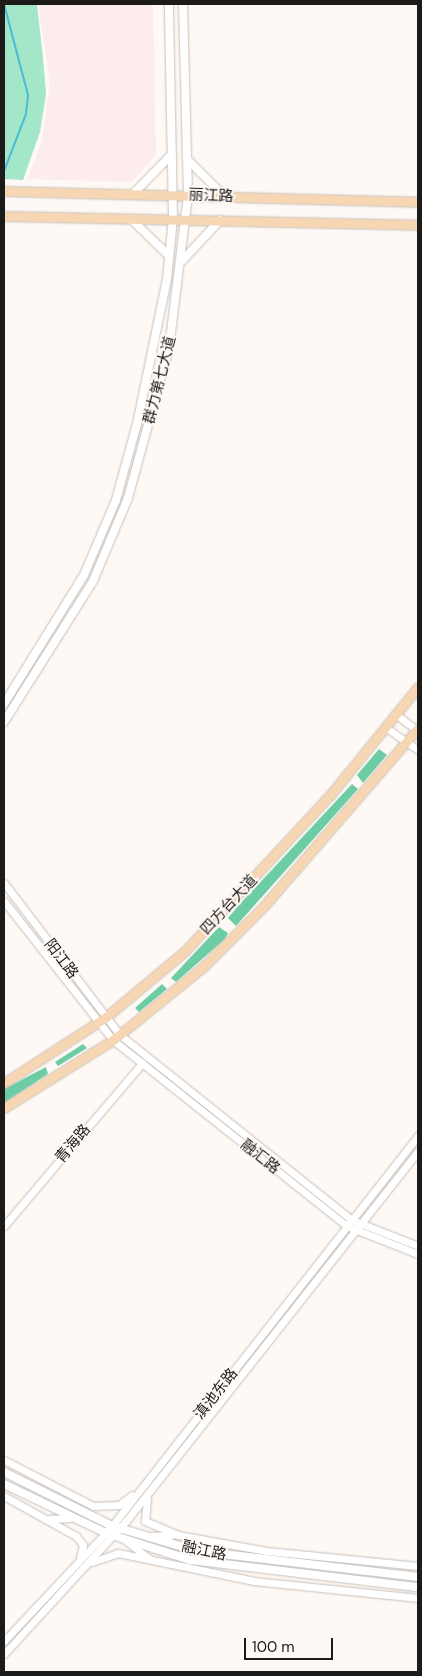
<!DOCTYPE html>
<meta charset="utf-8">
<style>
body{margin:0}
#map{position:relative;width:422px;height:1676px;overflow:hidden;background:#fff9f5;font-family:"DM Sans","Noto Sans SC",sans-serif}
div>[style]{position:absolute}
.medical>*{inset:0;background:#fcecee}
.green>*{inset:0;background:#a3e6c8}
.forest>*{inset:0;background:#6ccda5}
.stream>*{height:2px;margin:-1px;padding:0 1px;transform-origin:1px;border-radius:1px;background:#47bbd8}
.roads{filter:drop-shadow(0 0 1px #c7c0bb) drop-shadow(0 0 1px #c7c0bb)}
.tertiary>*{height:7px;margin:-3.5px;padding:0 3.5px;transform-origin:3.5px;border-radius:3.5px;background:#fff}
.secondary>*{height:8px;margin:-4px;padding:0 4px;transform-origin:4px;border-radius:4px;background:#fff}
.primary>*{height:9px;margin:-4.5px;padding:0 4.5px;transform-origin:4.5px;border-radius:4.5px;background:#f7d6b3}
span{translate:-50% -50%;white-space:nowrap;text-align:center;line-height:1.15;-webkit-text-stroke:4px #fff9f5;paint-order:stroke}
.street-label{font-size:15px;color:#1d1b19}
.frame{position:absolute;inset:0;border:5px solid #1d1b19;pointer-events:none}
.scale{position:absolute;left:244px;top:1638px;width:89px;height:22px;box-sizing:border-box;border:2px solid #1d1b19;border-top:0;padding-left:6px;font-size:15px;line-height:18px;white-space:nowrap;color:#1d1b19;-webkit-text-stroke:4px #fff9f5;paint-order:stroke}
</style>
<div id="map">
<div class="medical">
<i style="clip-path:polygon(38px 4px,153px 4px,156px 155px,132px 182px,27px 179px,41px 145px,50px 84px)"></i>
</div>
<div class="green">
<i style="clip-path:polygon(4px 4px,37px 4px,43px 58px,46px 94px,40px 132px,23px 180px,4px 179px)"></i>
</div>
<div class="forest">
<i style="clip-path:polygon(379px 749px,387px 755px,363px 783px,357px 775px)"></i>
<i style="clip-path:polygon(352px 784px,358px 789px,236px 926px,228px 918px,238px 906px)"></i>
<i style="clip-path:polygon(219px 927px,228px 933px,225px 939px,176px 982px,171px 978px)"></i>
<i style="clip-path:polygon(162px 984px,167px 989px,139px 1012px,135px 1008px)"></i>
<i style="clip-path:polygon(83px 1044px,87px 1048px,58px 1066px,55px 1062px)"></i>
<i style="clip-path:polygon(46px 1067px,48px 1074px,4px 1103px,4px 1089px)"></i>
</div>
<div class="stream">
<i style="left:4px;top:171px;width:61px;rotate:-68.9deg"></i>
<i style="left:26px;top:114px;width:19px;rotate:-84deg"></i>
<i style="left:28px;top:95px;width:94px;rotate:-104.8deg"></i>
</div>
<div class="roads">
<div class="tertiary">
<i style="left:398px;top:716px;width:25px;rotate:37deg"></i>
<i style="left:388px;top:729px;width:37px;rotate:35deg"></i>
<i style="left:4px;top:883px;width:191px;rotate:52.7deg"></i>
<i style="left:120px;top:1035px;width:297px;rotate:38.6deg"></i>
<i style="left:352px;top:1220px;width:71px;rotate:21.5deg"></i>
<i style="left:4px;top:901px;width:177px;rotate:51.9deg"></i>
<i style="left:113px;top:1040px;width:299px;rotate:38.5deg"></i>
<i style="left:347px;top:1226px;width:76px;rotate:21.5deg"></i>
<i style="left:4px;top:1226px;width:214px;rotate:-49.7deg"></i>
<i style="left:4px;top:1460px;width:100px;rotate:27.3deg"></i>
<i style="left:93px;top:1506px;width:26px;rotate:-2deg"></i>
<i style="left:119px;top:1505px;width:16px;rotate:-38deg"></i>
<i style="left:4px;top:1496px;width:82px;rotate:29.1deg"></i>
<i style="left:76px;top:1536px;width:11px;rotate:52deg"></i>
<i style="left:83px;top:1545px;width:13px;rotate:103deg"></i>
<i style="left:147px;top:1499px;width:22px;rotate:95deg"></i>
<i style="left:145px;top:1521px;width:36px;rotate:23deg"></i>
<i style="left:178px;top:1535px;width:90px;rotate:10.2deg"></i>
<i style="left:267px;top:1551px;width:152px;rotate:5.7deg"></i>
<i style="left:45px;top:1519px;width:24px;rotate:-2deg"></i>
<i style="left:148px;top:1536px;width:24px;rotate:-2deg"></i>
<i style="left:125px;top:1540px;width:29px;rotate:38deg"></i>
<i style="left:92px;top:1562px;width:28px;rotate:-19deg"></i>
<i style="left:118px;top:1553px;width:139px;rotate:11.6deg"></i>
<i style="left:254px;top:1581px;width:165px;rotate:5.9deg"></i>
<i style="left:4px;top:1641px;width:158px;rotate:-46.8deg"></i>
<i style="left:112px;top:1526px;width:496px;rotate:-51.9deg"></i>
<i style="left:4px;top:1654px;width:180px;rotate:-47.5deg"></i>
<i style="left:126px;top:1521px;width:471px;rotate:-51.7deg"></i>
</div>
<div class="secondary">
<i style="left:187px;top:159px;width:54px;rotate:45deg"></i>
<i style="left:133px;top:194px;width:56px;rotate:-45.7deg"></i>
<i style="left:131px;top:219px;width:53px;rotate:44.2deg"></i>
<i style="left:182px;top:261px;width:56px;rotate:-47.2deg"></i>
<i style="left:4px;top:704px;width:152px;rotate:-58.2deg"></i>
<i style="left:84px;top:575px;width:82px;rotate:-66.9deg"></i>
<i style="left:116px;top:500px;width:79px;rotate:-74.6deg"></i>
<i style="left:137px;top:424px;width:148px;rotate:-78.3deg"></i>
<i style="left:167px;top:279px;width:60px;rotate:-84.3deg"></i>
<i style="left:173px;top:219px;width:215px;rotate:-91.1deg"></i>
<i style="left:4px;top:722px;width:167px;rotate:-57.7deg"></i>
<i style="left:93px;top:581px;width:90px;rotate:-67.1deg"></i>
<i style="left:128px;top:498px;width:156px;rotate:-74.7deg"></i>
<i style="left:169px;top:348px;width:154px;rotate:-82.9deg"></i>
<i style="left:188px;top:195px;width:191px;rotate:-91.5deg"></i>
<i style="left:4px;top:1472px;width:121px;rotate:26.6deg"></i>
<i style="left:112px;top:1526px;width:89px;rotate:16.4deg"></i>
<i style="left:197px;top:1551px;width:223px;rotate:6.7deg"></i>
<i style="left:4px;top:1484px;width:113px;rotate:25.7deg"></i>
<i style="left:106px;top:1533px;width:88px;rotate:17.8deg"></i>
<i style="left:190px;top:1560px;width:230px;rotate:6.8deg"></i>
</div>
<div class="primary">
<i style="left:4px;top:191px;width:414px;rotate:1.5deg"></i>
<i style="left:4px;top:216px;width:414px;rotate:1.2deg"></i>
<i style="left:4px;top:1083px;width:121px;rotate:-32.9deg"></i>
<i style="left:106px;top:1017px;width:103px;rotate:-39.9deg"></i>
<i style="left:185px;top:951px;width:214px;rotate:-47.1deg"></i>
<i style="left:331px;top:794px;width:138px;rotate:-50.9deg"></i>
<i style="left:4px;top:1108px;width:128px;rotate:-32deg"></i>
<i style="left:113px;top:1040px;width:117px;rotate:-39.1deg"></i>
<i style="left:204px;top:966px;width:85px;rotate:-45deg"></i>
<i style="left:264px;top:906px;width:235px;rotate:-49.1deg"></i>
</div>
</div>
<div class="street-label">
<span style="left:211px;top:196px;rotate:2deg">丽江路</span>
<span style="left:160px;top:380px;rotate:-76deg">群力第七大道</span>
<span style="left:229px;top:905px;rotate:-47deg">四方台大道</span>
<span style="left:61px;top:959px;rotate:53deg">阳江路</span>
<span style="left:73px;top:1144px;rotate:-50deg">青海路</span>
<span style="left:260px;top:1157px;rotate:38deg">融汇路</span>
<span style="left:216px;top:1394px;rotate:-52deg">滇池东路</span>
<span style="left:204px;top:1551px;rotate:12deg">融江路</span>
</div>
<div class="frame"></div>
<div class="scale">100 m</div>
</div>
